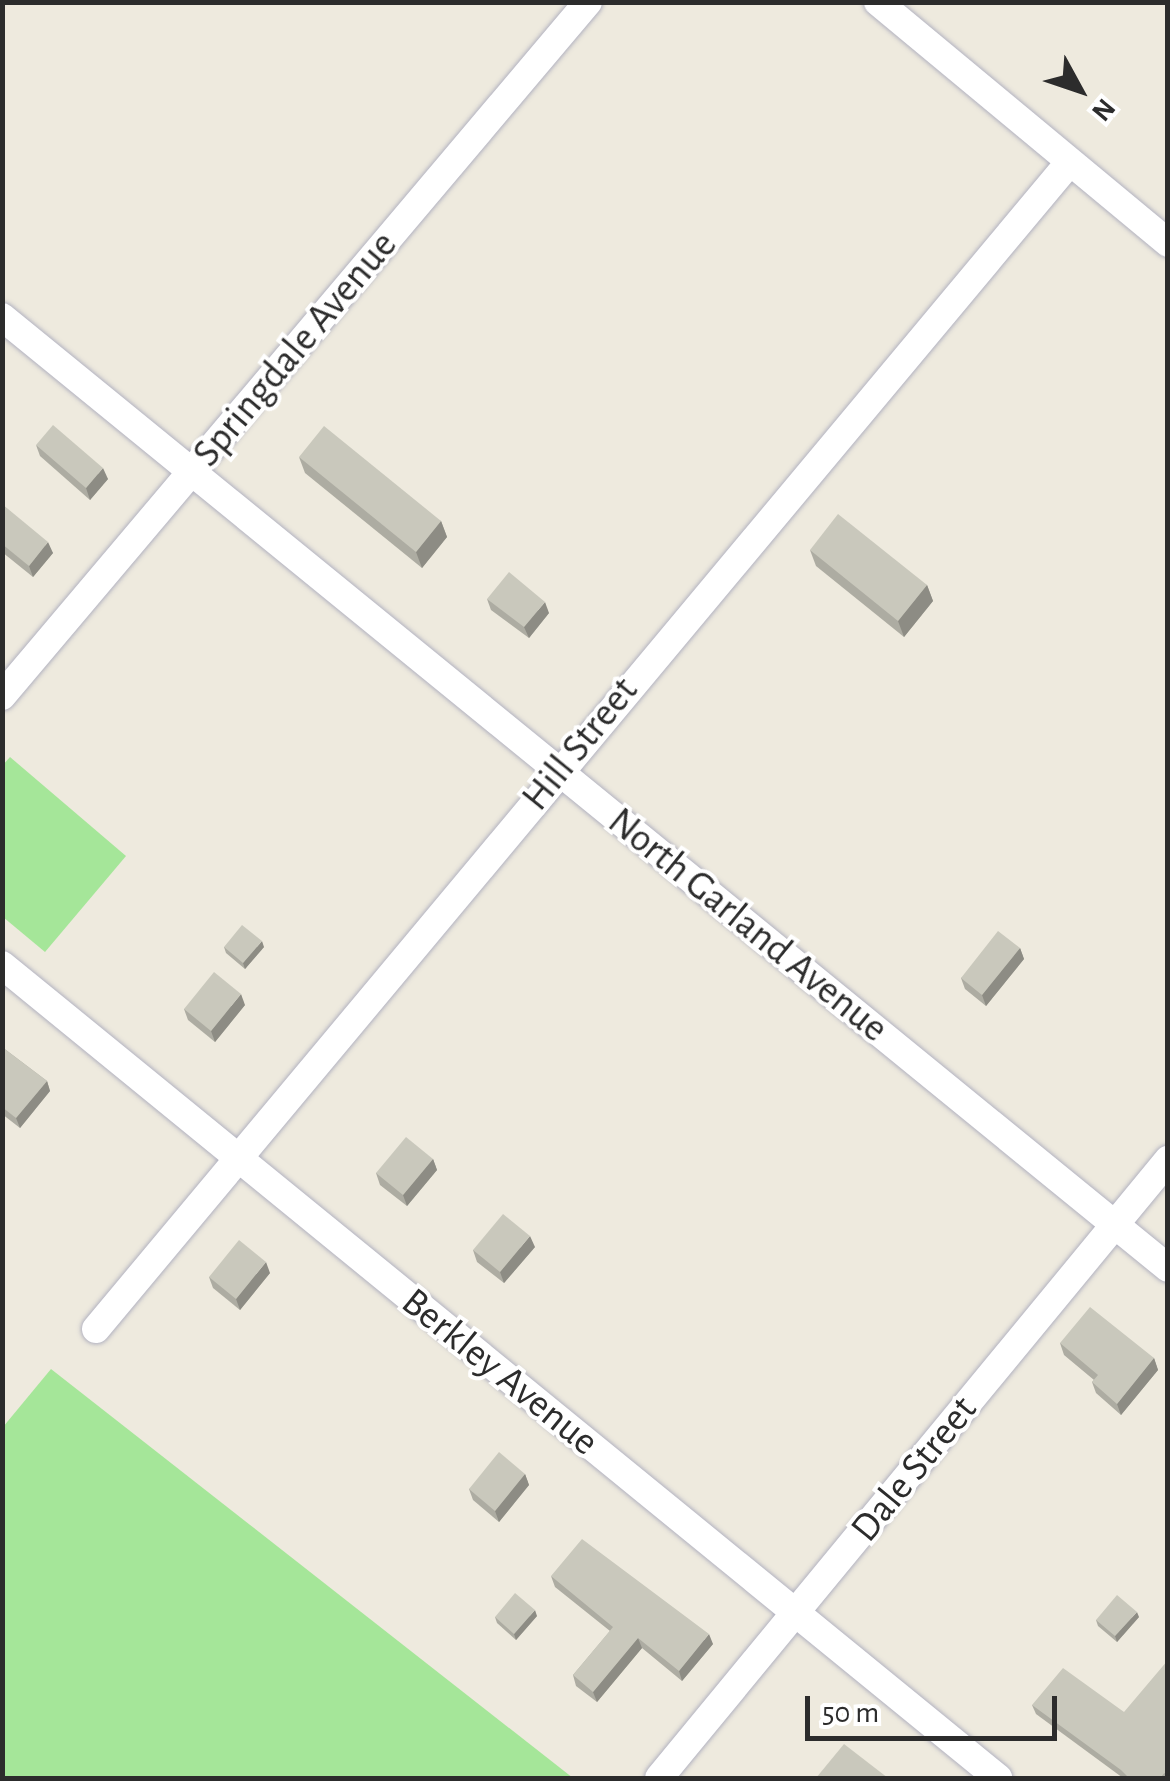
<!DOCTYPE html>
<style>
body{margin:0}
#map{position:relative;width:1170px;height:1781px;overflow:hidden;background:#eeeade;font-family:"Alegreya Sans",sans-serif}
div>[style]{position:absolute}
.green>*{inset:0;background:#a5e699}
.roads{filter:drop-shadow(0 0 2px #b2b2c0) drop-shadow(0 0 2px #b2b2c0)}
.minor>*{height:28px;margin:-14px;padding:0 14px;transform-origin:14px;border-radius:14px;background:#fff}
.wall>*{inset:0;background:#adaca2}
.shaded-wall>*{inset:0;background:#8d8c84}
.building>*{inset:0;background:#c9c8bc}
span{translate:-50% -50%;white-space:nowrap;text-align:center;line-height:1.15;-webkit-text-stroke:8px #fff;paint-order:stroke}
.street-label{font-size:40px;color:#2c2c2c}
.frame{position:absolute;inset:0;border:5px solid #2c2c2c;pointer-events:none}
.north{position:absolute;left:1030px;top:40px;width:100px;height:100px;-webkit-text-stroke:8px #fff;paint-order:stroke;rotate:130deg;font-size:28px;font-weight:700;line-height:40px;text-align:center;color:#2c2c2c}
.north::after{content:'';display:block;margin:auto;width:35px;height:45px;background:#2c2c2c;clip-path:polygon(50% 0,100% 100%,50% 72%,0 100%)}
.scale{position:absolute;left:805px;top:1696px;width:252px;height:45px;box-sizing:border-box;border:5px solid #2c2c2c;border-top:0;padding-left:12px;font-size:30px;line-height:35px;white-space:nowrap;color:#2c2c2c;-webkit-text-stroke:8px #fff;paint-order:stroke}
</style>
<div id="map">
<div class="green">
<i style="clip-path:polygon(10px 757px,126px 856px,45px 952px,3px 917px,2px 766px)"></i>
<i style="clip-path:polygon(51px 1369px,573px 1778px,3px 1778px,3px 1427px)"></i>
</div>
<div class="roads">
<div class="minor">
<i style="left:878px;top:2px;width:377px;rotate:39.7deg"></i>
<i style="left:2px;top:317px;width:1505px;rotate:39.2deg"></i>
<i style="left:2px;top:696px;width:908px;rotate:-49.82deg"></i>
<i style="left:2px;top:965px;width:1286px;rotate:39.22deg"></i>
<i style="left:96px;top:1329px;width:1519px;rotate:-50.16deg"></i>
<i style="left:659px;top:1778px;width:801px;rotate:-50.52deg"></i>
</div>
</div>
<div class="wall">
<i style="clip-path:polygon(36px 445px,108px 479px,90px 500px,40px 456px)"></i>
<i style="clip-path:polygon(299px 457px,441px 521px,447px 537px,422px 568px,305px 473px)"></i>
<i style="clip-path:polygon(2px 504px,53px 553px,33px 577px,2px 552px)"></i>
<i style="clip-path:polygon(810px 550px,927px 585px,933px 601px,904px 637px,816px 566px)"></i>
<i style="clip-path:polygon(487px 599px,549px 613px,529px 638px,491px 610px)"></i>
<i style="clip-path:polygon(224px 947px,264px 947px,245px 969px,226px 953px)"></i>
<i style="clip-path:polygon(1020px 948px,1024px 959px,986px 1006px,965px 989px,961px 978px)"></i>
<i style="clip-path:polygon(245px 1005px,215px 1042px,188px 1020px,184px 1009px)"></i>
<i style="clip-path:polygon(2px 1047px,47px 1081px,50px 1091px,20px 1128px,2px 1114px)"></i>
<i style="clip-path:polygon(433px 1159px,437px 1170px,407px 1206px,380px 1185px,376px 1173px)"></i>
<i style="clip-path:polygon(535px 1247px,504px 1283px,477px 1262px,473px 1250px)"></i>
<i style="clip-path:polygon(270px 1273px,240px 1310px,213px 1288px,209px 1277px)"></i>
<i style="clip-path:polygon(1060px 1343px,1154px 1358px,1158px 1370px,1121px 1415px,1096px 1393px,1092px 1382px,1094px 1380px,1064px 1355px)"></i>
<i style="clip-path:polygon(525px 1474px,529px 1485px,499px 1522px,473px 1500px,469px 1489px)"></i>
<i style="clip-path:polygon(551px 1576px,713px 1644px,682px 1681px,642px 1648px,597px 1702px,576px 1686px,573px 1675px,610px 1631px,555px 1587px)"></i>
<i style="clip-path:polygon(537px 1616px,516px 1640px,497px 1623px,495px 1617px)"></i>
<i style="clip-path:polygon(1139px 1617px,1117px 1642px,1098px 1626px,1096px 1620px)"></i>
<i style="clip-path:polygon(1032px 1705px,1124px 1712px,1168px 1778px,1123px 1778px,1036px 1714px)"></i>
</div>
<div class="shaded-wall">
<i style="clip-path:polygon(103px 468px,108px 479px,90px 500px,86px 488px)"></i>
<i style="clip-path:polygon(441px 521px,447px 537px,422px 568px,416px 552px)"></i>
<i style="clip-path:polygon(48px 542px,53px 553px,33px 577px,29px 566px)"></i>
<i style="clip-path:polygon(927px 585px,933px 601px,904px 637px,898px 621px)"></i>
<i style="clip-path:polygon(545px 602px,549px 613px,529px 638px,524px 627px)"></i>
<i style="clip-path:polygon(262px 941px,264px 947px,245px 969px,243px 963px)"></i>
<i style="clip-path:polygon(1020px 948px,1024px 959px,986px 1006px,982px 995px)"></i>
<i style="clip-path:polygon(241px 994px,245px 1005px,215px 1042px,211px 1031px)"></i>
<i style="clip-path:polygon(47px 1081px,50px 1091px,20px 1128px,16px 1118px)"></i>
<i style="clip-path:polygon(433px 1159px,437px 1170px,407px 1206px,403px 1195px)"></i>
<i style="clip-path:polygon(530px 1236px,535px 1247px,504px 1283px,500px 1272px)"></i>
<i style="clip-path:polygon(266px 1262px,270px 1273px,240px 1310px,236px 1299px)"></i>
<i style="clip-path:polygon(1154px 1358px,1158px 1370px,1121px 1415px,1117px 1404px)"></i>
<i style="clip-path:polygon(525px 1474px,529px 1485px,499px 1522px,495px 1511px)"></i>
<i style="clip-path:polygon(535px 1610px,537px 1616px,516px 1640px,514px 1634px)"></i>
<i style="clip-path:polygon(1137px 1612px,1139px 1617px,1117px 1642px,1115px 1636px)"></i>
<i style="clip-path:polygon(709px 1634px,713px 1644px,682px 1681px,679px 1671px)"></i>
<i style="clip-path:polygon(638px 1638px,642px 1648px,597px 1702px,593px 1692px)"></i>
</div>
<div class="building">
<i style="clip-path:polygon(53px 425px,103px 468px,86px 488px,36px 445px)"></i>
<i style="clip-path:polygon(324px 426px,441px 521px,416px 552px,299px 457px)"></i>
<i style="clip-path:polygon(2px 504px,48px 542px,29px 566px,2px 544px)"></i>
<i style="clip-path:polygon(838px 514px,927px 585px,898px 621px,810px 550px)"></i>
<i style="clip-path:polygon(509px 572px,545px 602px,524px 627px,487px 599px)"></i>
<i style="clip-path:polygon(242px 925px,262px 941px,243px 963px,224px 947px)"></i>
<i style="clip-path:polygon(998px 931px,1020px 948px,982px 995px,961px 978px)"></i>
<i style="clip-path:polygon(214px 972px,241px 994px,211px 1031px,184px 1009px)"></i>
<i style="clip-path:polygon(2px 1047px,47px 1081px,16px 1118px,2px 1107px)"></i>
<i style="clip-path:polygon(406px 1137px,433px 1159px,403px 1195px,376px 1173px)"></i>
<i style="clip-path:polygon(503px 1214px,530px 1236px,500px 1272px,473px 1250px)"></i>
<i style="clip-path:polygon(239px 1240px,266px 1262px,236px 1299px,209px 1277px)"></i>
<i style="clip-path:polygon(1090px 1307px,1154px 1358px,1117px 1404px,1092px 1382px,1098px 1375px,1060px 1343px)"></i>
<i style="clip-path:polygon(499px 1452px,525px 1474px,495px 1511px,469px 1489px)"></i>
<i style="clip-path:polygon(582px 1539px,709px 1634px,679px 1671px,638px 1638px,593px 1692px,573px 1675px,613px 1627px,551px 1576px)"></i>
<i style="clip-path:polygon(515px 1593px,535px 1610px,514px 1634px,495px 1617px)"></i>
<i style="clip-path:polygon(1117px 1595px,1137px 1612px,1115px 1636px,1096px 1620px)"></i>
<i style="clip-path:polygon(1168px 1660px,1168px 1769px,1160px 1778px,1129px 1778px,1121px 1770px,1032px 1705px,1063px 1668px,1124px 1712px)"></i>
<i style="clip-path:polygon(844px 1744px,888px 1778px,816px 1778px)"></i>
</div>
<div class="street-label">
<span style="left:295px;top:349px;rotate:-50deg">Springdale Avenue</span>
<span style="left:580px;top:744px;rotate:-51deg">Hill Street</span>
<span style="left:748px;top:925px;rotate:39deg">North Garland Avenue</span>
<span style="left:500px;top:1372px;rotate:39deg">Berkley Avenue</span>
<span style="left:914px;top:1469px;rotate:-51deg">Dale Street</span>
</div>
<div class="frame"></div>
<div class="north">N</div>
<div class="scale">50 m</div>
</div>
